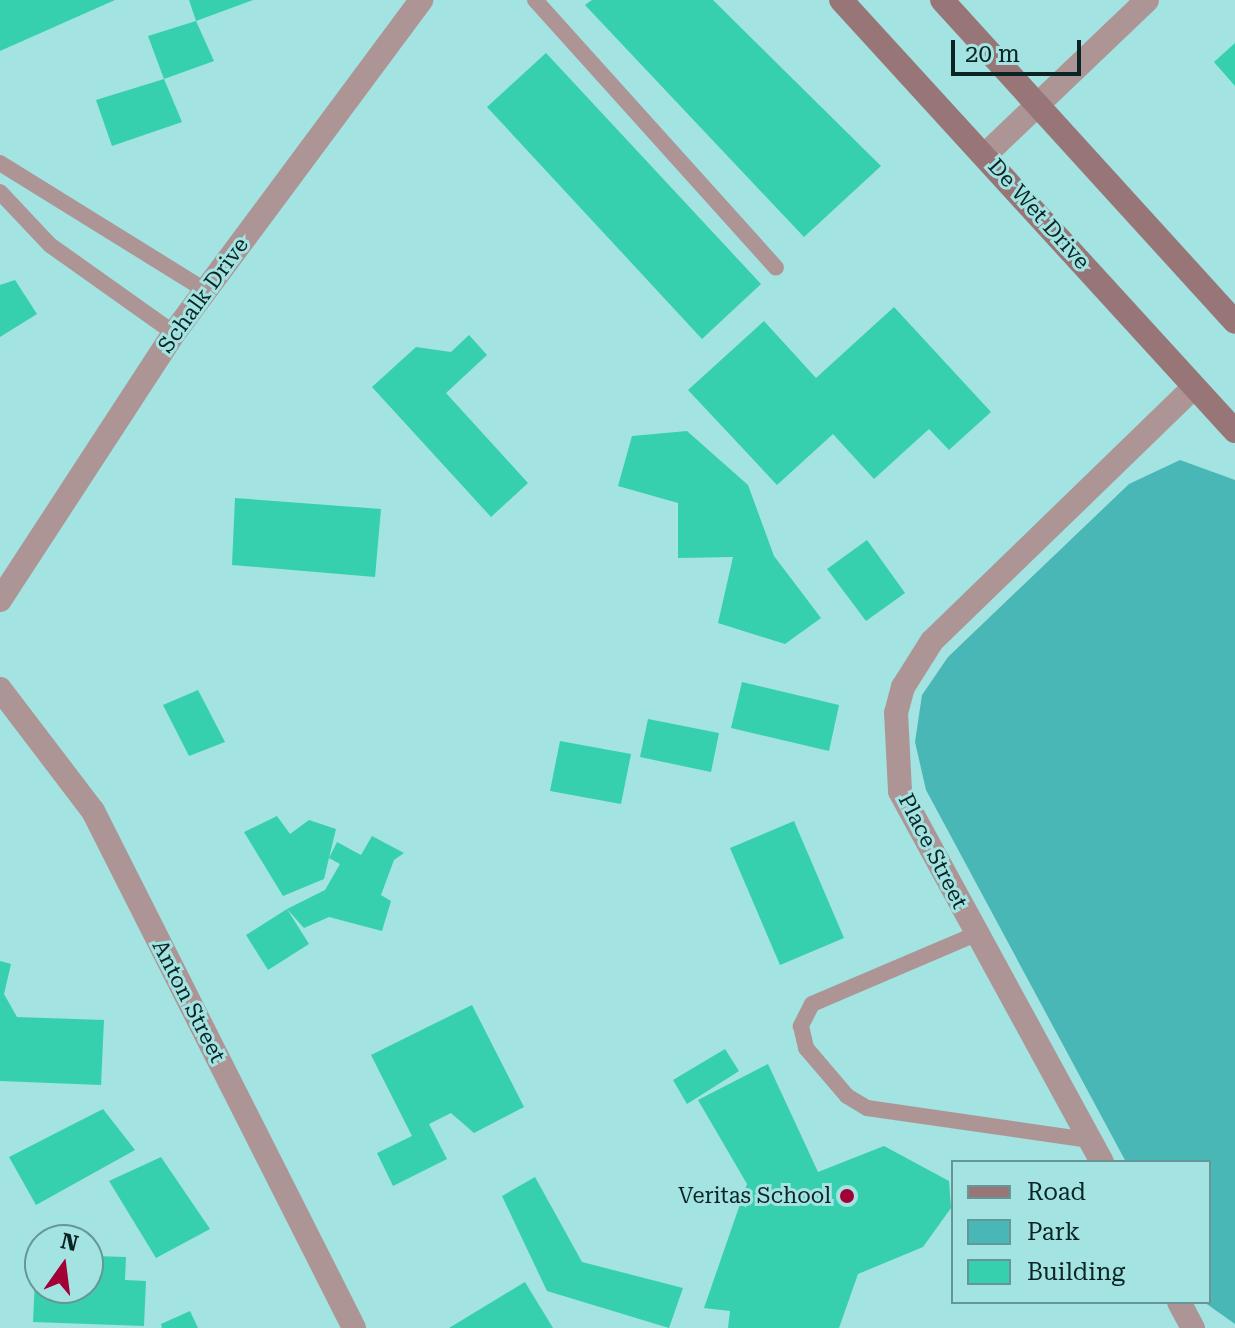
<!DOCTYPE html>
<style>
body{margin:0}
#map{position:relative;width:1235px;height:1328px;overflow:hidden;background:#a3e3e2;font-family:"Roboto Serif",serif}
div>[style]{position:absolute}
.green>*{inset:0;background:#48b7b6}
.building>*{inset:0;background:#36d0af}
.lane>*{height:16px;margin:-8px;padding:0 8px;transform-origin:8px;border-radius:8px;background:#ad9596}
.street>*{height:24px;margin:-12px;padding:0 12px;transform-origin:12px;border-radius:12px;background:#ad9596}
.secondary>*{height:24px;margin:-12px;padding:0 12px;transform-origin:12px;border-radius:12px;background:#987678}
.dots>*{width:22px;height:22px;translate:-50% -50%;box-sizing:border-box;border:4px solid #a3e3e2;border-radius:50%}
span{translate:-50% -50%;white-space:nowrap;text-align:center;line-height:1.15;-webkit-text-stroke:6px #a3e3e2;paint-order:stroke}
.street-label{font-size:22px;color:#0b2525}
.poi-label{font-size:22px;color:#0b2525}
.right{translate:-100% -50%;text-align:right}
.legend{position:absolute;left:951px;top:1160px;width:260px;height:144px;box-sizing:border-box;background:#a3e3e2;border:2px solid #669796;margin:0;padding:10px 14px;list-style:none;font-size:24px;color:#0b2525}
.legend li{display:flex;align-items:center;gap:16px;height:40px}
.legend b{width:40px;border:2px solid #669796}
.north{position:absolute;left:24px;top:1224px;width:80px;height:80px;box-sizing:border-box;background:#a3e3e2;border:2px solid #669796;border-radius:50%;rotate:14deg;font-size:22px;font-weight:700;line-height:32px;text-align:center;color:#0b2525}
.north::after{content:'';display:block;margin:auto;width:28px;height:36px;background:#a10135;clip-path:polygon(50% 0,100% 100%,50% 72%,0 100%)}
.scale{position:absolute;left:951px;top:40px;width:130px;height:36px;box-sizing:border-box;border:4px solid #0b2525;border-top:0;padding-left:10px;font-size:24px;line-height:28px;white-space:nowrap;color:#0b2525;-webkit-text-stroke:6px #a3e3e2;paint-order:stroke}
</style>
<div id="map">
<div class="green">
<i style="clip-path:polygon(1180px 460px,1235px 480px,1235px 1324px,1204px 1302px,1209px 1162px,1126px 1162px,926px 790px,915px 742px,922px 695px,948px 657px,1129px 484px)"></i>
</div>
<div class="building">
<i style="clip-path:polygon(0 0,115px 0,0 51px)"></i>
<i style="clip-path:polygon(189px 0,253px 0,196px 21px)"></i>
<i style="clip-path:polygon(592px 0,713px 0,881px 166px,804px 237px,585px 5px)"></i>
<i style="clip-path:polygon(196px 21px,214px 61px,164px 79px,148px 36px)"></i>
<i style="clip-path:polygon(1235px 43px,1235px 86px,1214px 62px)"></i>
<i style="clip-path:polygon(546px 53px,761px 284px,702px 339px,487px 107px)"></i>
<i style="clip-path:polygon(164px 79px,182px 122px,112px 146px,96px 100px)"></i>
<i style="clip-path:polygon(15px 280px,37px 314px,0 337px,0 285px)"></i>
<i style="clip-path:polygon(894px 307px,991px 412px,949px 450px,929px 429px,874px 479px,833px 434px,777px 485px,688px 390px,764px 321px,816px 378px)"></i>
<i style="clip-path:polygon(469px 335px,487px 355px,446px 393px,528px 483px,491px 517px,372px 387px,416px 347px,451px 352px)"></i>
<i style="clip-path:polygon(687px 431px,748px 485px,774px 556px,821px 618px,785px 644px,718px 623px,733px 557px,678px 558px,678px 503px,618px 486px,632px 436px)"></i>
<i style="clip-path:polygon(235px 498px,381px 509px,375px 577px,232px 565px)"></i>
<i style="clip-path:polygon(867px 540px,905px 593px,866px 621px,827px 569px)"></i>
<i style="clip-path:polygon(742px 682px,839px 705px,829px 751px,731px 728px)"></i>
<i style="clip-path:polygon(198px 690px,225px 742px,189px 756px,163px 705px)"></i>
<i style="clip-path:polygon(648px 719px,719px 733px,711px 772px,640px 757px)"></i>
<i style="clip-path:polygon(560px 741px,631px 754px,621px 804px,550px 791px)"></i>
<i style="clip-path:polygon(277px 816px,290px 834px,309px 820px,336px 829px,329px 858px,337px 842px,361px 855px,372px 836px,404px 853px,394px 860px,381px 895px,391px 901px,382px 931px,329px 917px,304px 928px,287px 909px,325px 890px,340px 864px,329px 858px,324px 879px,283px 896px,244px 832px)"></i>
<i style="clip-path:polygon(794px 821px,844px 938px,780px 965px,730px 848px)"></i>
<i style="clip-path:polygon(287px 909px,309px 944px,268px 970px,246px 935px)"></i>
<i style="clip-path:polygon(0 961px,11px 964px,4px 994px,17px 1017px,104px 1020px,101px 1085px,0 1081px)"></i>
<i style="clip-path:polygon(472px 1005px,524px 1107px,474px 1133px,451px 1113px,429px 1124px,447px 1159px,393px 1186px,377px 1153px,412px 1136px,371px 1055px)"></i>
<i style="clip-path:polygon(725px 1049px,739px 1071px,687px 1104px,673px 1080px)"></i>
<i style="clip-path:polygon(768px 1064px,818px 1172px,884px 1146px,949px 1181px,951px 1208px,923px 1247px,858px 1274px,839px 1328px,728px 1328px,730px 1311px,704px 1308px,747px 1184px,698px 1100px)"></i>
<i style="clip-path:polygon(103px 1109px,135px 1150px,36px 1205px,9px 1157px)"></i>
<i style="clip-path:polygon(161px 1157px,210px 1229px,156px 1258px,109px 1181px)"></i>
<i style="clip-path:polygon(535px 1177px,582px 1262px,683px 1288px,669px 1328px,547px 1291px,502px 1196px)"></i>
<i style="clip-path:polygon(93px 1256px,126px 1257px,125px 1280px,146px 1281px,144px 1326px,33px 1322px,35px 1279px,40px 1288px,88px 1288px)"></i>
<i style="clip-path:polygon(525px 1282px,553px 1328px,449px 1328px)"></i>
<i style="clip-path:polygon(190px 1311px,198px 1328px,162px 1328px,161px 1324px)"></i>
</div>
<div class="lane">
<i style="left:535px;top:0;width:360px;rotate:48deg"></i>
<i style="left:0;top:163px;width:241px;rotate:31.8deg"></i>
<i style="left:0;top:192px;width:73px;rotate:46.7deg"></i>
<i style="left:50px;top:245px;width:152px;rotate:35.4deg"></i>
<i style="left:976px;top:934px;width:178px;rotate:156.9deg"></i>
<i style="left:812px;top:1004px;width:25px;rotate:117deg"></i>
<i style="left:801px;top:1026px;width:23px;rotate:77deg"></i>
<i style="left:806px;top:1048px;width:63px;rotate:49.5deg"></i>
<i style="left:847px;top:1096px;width:23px;rotate:31deg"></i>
<i style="left:867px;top:1108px;width:225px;rotate:8.2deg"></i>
</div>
<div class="street">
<i style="left:985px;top:155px;width:224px;rotate:-43.7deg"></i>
<i style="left:0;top:600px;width:319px;rotate:-56.9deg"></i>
<i style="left:174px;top:333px;width:415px;rotate:-53.4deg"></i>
<i style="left:0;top:689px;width:153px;rotate:52.7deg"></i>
<i style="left:93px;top:811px;width:579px;rotate:63.21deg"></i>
<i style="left:1102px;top:1162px;width:422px;rotate:-118.6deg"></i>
<i style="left:900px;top:791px;width:78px;rotate:-92.9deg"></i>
<i style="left:896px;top:713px;width:27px;rotate:-75deg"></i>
<i style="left:903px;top:687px;width:54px;rotate:-57.8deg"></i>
<i style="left:932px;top:641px;width:365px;rotate:-44.1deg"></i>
<i style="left:1179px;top:1302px;width:30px;rotate:62deg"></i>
</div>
<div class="secondary">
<i style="left:841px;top:0;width:584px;rotate:47.57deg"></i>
<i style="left:942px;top:0;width:435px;rotate:47.7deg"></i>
</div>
<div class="dots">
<i style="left:847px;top:1196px;background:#a10135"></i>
</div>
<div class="street-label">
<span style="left:1039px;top:214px;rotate:48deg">De Wet Drive</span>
<span style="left:203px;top:295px;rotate:-54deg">Schalk Drive</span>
<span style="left:933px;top:851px;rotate:63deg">Place Street</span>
<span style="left:189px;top:1001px;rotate:63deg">Anton Street</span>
</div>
<div class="poi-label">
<span class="right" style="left:831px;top:1196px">Veritas School</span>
</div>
<ul class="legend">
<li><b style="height:10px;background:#987678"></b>Road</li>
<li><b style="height:22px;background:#48b7b6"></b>Park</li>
<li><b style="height:22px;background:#36d0af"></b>Building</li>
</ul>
<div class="north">N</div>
<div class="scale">20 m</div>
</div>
